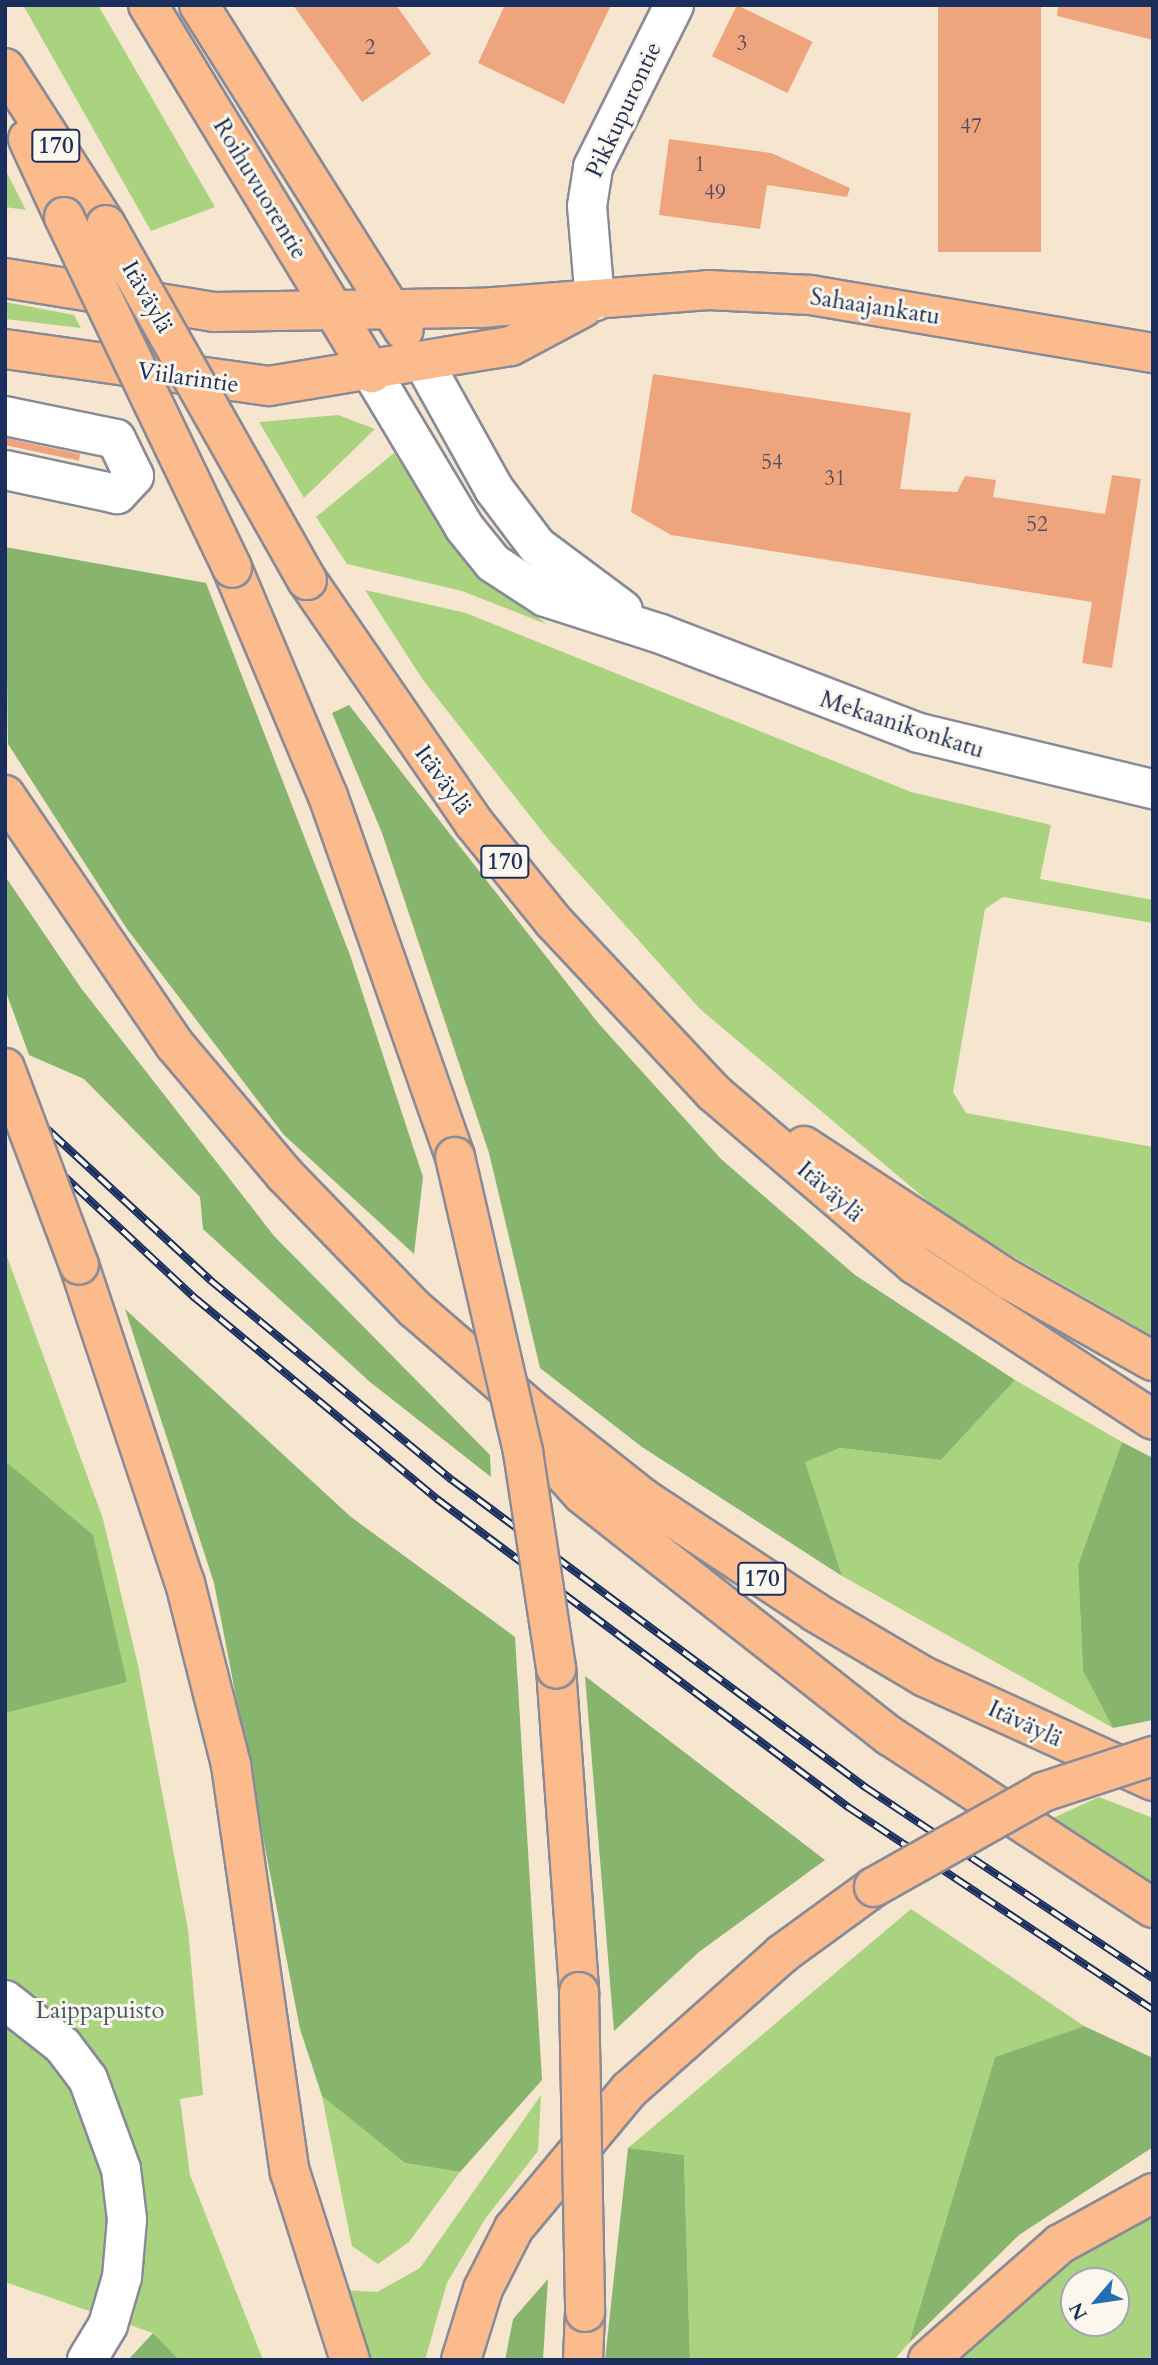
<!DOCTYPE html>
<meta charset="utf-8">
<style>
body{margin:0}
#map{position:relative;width:1158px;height:2365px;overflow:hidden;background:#f6e6d0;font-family:Cardo,serif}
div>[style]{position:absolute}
.green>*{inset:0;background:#aad37f}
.forest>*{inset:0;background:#87b56e}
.building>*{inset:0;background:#eea57d;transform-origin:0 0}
.roads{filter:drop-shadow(2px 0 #888a97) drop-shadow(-2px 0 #888a97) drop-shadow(0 2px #888a97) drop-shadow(0 -2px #888a97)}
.minor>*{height:38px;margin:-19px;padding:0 19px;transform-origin:19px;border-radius:19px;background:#fff}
.major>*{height:38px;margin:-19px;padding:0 19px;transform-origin:19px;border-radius:19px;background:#fbbb8c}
.highway>*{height:38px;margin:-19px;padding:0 19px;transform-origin:19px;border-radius:19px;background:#fbbb8c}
.rail>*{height:8px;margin-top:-4px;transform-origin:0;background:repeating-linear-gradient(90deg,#fbf7ec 0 16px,#1b2f5e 0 32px);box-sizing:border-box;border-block:2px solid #1b2f5e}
.bridges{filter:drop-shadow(2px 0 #888a97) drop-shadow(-2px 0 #888a97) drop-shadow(0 2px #888a97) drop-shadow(0 -2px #888a97)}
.highway-bridge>*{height:38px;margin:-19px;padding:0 19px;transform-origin:19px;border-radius:19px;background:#fbbb8c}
span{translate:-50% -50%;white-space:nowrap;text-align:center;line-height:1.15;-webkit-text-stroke:6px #fbf7ec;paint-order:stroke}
.number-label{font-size:21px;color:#504c66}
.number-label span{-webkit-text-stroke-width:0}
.shield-label span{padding:2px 5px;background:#fbf7ec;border:2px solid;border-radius:5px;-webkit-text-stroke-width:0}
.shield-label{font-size:23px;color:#1b2f5e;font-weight:700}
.street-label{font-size:24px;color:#1b2f5e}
.park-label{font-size:24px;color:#3f5866}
.frame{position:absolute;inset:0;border:7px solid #1b2f5e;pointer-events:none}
.north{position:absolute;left:1060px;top:2267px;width:70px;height:70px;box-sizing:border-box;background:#fbf7ec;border:2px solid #a1a7b3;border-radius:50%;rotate:241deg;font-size:19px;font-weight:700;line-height:28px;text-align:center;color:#1b2f5e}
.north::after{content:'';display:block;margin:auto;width:24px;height:32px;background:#1f6fb2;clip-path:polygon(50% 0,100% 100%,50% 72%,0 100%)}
</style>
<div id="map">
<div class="green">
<i style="clip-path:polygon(23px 5px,98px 5px,215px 207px,151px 231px)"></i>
<i style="clip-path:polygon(5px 169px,26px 210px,5px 207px)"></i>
<i style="clip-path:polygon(5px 302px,74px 315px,81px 328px,5px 319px)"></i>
<i style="clip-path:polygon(338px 415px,375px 429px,304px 498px,259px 422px)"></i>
<i style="clip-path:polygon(394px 453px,456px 547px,546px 624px,462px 591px,347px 564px,316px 517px)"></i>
<i style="clip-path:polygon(365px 590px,466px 613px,911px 792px,1051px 825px,1040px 879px,1153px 900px,1153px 923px,1003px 897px,985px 909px,953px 1092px,966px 1113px,1153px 1147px,1153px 1336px,954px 1223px,700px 1009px,549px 840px,423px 680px)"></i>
<i style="clip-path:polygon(5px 1251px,103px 1519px,138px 1665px,188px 1929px,203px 2095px,180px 2099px,190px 2175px,263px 2360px,178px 2360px,153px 2333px,5px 2282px)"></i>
<i style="clip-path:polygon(1015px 1380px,1122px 1442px,1078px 1565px,1083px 1671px,1113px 1728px,842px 1576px,804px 1462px,840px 1448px,941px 1460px)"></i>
<i style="clip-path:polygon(1099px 1797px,1153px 1818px,1153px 1890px,1042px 1823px)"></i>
<i style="clip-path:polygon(911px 1909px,1084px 2026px,995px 2057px,909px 2343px,894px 2360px,690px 2360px,684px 2155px,628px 2148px)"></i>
<i style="clip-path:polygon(541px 2095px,538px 2151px,485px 2219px,447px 2283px,425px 2360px,368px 2360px,344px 2290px,377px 2292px,420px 2268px)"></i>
<i style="clip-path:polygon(322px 2096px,405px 2163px,460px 2172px,409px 2242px,378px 2264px,352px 2246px)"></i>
<i style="clip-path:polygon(evenodd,1153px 2206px,1153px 2360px,946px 2360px,1064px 2257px,1153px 2206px,1074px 2281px,1116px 2281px,1116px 2323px,1074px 2323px,1074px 2281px)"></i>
</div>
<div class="forest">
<i style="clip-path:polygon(5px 547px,206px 583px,350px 955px,423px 1177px,414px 1254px,284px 1135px,127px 929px,8px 744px)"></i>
<i style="clip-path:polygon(349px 705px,599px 1024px,721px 1159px,855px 1275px,1015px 1380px,941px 1460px,840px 1448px,805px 1462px,842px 1576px,642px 1447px,540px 1368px,489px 1153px,382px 833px,332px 713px)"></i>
<i style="clip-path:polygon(5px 876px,81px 988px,274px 1236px,490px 1455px,491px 1477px,370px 1382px,203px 1229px,200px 1197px,84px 1079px,29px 1055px,5px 989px)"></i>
<i style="clip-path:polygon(125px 1309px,351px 1517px,515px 1637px,542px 2080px,460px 2172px,405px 2163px,322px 2096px,300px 2029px,214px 1583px)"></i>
<i style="clip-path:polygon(1122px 1442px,1153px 1458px,1153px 1720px,1113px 1728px,1083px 1671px,1078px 1565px)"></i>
<i style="clip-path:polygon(5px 1461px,93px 1535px,127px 1682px,5px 1713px)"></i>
<i style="clip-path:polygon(585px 1676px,825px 1860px,699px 1952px,614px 2031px)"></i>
<i style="clip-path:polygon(1084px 2026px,1153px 2058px,1153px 2147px,1019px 2235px,909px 2343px,995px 2057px)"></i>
<i style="clip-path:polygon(628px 2148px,684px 2155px,690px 2360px,605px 2360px)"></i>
<i style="clip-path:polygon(548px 2279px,543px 2360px,505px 2360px,513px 2319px)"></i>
<i style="clip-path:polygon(153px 2333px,177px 2358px,178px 2360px,128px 2360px)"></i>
</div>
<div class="building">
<i style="clip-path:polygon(293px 5px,396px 5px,431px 54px,362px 102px)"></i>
<i style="clip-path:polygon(505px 5px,611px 5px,564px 104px,478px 63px)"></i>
<i style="left:737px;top:5px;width:84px;height:57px;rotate:26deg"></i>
<i style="left:938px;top:5px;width:103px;height:247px"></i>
<i style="clip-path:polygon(1058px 5px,1153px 5px,1153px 40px,1057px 16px)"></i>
<i style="clip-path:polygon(669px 139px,771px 153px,850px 188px,847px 197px,767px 185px,760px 229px,659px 215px)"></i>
<i style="clip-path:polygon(653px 374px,911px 413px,900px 489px,957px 492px,965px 476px,996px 480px,993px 497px,1105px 514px,1112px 475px,1141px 479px,1112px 668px,1082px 663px,1092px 602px,671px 535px,631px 512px)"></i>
<i style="left:5px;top:438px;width:77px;height:7px;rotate:12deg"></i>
</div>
<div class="roads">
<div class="minor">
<i style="left:595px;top:301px;width:95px;rotate:-94.8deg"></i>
<i style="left:587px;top:206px;width:39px;rotate:-81deg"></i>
<i style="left:593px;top:167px;width:181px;rotate:-63.4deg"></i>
<i style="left:425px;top:365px;width:142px;rotate:60.9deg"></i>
<i style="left:494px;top:489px;width:71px;rotate:53deg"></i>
<i style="left:537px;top:546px;width:107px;rotate:36.7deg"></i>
<i style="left:372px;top:373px;width:179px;rotate:59.1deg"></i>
<i style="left:464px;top:527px;width:46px;rotate:51.1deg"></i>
<i style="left:493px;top:563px;width:62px;rotate:33.2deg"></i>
<i style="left:545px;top:597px;width:122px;rotate:17.7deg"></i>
<i style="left:661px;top:634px;width:276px;rotate:21deg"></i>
<i style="left:919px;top:733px;width:241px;rotate:13.5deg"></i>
<i style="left:5px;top:416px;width:113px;rotate:11.7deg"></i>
<i style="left:116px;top:439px;width:41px;rotate:64.1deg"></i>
<i style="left:134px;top:476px;width:25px;rotate:133deg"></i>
<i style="left:117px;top:494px;width:115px;rotate:-167.9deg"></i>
<i style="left:5px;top:2000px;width:74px;rotate:38.4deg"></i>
<i style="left:63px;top:2046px;width:41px;rotate:52.9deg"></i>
<i style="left:88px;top:2079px;width:96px;rotate:69.9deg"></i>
<i style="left:121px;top:2169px;width:50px;rotate:83.2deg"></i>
<i style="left:127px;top:2219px;width:58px;rotate:94.9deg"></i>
<i style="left:122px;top:2277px;width:50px;rotate:106.3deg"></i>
<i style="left:108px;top:2325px;width:41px;rotate:121deg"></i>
</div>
<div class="major">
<i style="left:148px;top:5px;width:431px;rotate:58.7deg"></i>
<i style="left:199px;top:5px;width:384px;rotate:57.8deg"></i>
<i style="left:5px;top:278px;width:212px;rotate:9.2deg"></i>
<i style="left:214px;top:312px;width:267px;rotate:-0.9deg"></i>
<i style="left:481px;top:308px;width:228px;rotate:-4.5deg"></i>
<i style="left:708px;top:290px;width:102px;rotate:2.8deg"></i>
<i style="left:810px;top:295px;width:348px;rotate:9.6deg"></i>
<i style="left:5px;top:349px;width:267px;rotate:8deg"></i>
<i style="left:269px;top:386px;width:245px;rotate:-9.4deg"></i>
<i style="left:511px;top:346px;width:83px;rotate:-28.1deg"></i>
</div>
<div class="highway">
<i style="left:5px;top:68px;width:187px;rotate:57.2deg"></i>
<i style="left:28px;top:139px;width:86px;rotate:65.2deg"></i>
<i style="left:232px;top:568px;width:247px;rotate:67.2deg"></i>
<i style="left:328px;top:796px;width:383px;rotate:70.6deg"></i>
<i style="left:307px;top:580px;width:295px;rotate:55.5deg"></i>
<i style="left:474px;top:823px;width:127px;rotate:51.1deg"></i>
<i style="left:554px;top:922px;width:234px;rotate:46.9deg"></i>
<i style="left:714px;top:1093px;width:263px;rotate:40.5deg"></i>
<i style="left:914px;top:1264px;width:285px;rotate:33.1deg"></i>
<i style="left:5px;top:795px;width:302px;rotate:55.8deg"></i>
<i style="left:175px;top:1045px;width:170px;rotate:49.8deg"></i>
<i style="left:285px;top:1175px;width:187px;rotate:45.9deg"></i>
<i style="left:415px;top:1309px;width:162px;rotate:40.8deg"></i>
<i style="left:538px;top:1415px;width:134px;rotate:38.3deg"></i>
<i style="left:643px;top:1498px;width:206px;rotate:33.5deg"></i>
<i style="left:815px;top:1612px;width:128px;rotate:30.6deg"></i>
<i style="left:925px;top:1677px;width:251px;rotate:24.5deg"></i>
<i style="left:804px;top:1146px;width:245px;rotate:33.2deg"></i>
<i style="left:1009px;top:1280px;width:165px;rotate:29.4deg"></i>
<i style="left:79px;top:1265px;width:335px;rotate:71.6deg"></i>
<i style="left:185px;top:1583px;width:188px;rotate:75.8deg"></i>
<i style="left:231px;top:1765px;width:411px;rotate:81.8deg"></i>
<i style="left:290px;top:2172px;width:197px;rotate:72.3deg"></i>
<i style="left:517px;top:1422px;width:97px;rotate:47.9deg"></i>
<i style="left:582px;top:1494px;width:392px;rotate:38.2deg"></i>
<i style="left:890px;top:1736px;width:314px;rotate:33.2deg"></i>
<i style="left:556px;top:1668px;width:325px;rotate:85.9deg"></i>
<i style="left:461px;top:2360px;width:74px;rotate:-72.8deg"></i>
<i style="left:483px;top:2289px;width:68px;rotate:-63.1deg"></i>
<i style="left:514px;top:2228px;width:180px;rotate:-50.2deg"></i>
<i style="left:629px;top:2090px;width:205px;rotate:-41.6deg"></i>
<i style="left:782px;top:1954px;width:114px;rotate:-36.1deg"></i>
<i style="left:583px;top:2360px;width:48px;rotate:-87.6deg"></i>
<i style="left:928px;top:2360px;width:176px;rotate:-41.3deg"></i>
<i style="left:1060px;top:2244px;width:106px;rotate:-28.7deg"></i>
</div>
</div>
<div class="rail">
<i style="left:5px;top:1090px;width:280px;rotate:42.8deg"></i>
<i style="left:210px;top:1280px;width:314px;rotate:39.6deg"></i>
<i style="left:452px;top:1480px;width:515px;rotate:36.62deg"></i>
<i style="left:865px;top:1787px;width:346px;rotate:33.6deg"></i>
<i style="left:5px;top:1121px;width:260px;rotate:43deg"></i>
<i style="left:195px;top:1298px;width:315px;rotate:39.7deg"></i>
<i style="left:437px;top:1499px;width:514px;rotate:36.85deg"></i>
<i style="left:848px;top:1807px;width:366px;rotate:33.6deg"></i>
</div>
<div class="bridges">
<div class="highway-bridge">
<i style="left:64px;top:217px;width:389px;rotate:64.4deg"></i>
<i style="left:106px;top:225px;width:408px;rotate:60.5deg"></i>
<i style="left:5px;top:1068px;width:210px;rotate:69.4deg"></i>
<i style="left:455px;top:1157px;width:303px;rotate:77deg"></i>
<i style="left:523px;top:1452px;width:219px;rotate:81.3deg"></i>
<i style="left:874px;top:1887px;width:194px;rotate:-29.3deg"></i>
<i style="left:1043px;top:1792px;width:116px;rotate:-18.1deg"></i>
<i style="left:579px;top:1992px;width:320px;rotate:88.9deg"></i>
</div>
</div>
<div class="number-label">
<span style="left:742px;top:44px">3</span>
<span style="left:370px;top:48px">2</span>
<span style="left:971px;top:127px">47</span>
<span style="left:700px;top:165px">1</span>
<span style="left:715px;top:193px">49</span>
<span style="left:772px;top:463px">54</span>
<span style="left:835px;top:479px">31</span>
<span style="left:1037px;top:525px">52</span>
</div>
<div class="shield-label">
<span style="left:56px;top:146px">170</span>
<span style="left:505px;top:862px">170</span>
<span style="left:762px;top:1579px">170</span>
</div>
<div class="street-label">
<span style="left:624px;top:110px;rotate:-65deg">Pikkupurontie</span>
<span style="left:260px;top:189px;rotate:59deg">Roihuvuorentie</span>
<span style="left:147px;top:297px;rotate:60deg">Itäväylä</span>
<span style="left:875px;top:307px;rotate:9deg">Sahaajankatu</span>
<span style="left:188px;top:378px;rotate:8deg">Viilarintie</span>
<span style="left:902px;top:725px;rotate:18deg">Mekaanikonkatu</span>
<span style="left:443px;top:780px;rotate:54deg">Itäväylä</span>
<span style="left:830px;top:1192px;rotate:41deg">Itäväylä</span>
<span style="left:1025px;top:1724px;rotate:25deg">Itäväylä</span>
</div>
<div class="park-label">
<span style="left:100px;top:2011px">Laippapuisto</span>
</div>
<div class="frame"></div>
<div class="north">N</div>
</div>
